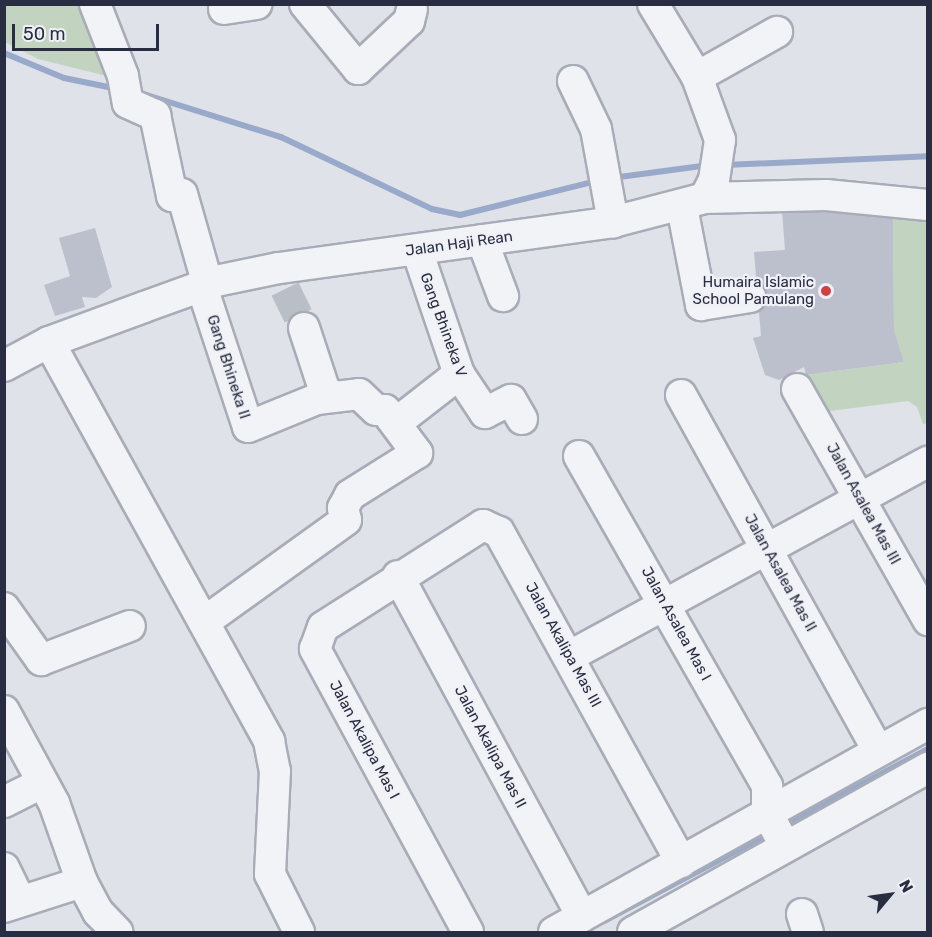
<!DOCTYPE html>
<style>
body{margin:0}
#map{position:relative;width:932px;height:937px;overflow:hidden;background:#dfe2e9;font-family:Rubik,sans-serif}
div>[style]{position:absolute}
.green>*{inset:0;background:#c2d3c0}
.stream>*{height:6px;margin:-3px;padding:0 3px;transform-origin:3px;border-radius:3px;background:#99a9ca}
.building>*{inset:0;background:#bcc0cc}
.minor-tunnel>*{height:30px;margin-top:-15px;transform-origin:0;background:repeating-linear-gradient(90deg,#babec7 0 30px,transparent 0 45px)}
.roads{filter:drop-shadow(2px 0 #a8acb7) drop-shadow(-2px 0 #a8acb7) drop-shadow(0 2px #a8acb7) drop-shadow(0 -2px #a8acb7)}
.minor>*{height:30px;margin:-15px;padding:0 15px;transform-origin:15px;border-radius:15px;background:#f2f3f7}
.dots>*{width:16px;height:16px;translate:-50% -50%;box-sizing:border-box;border:3px solid #eff1f6;border-radius:50%}
span{translate:-50% -50%;white-space:nowrap;text-align:center;line-height:1.15;-webkit-text-stroke:4.5px #eff1f6;paint-order:stroke}
.street-label{font-size:15px;color:#282d41}
.poi-label{font-size:15px;color:#282d41}
.right{translate:-100% -50%;text-align:right}
.frame{position:absolute;inset:0;border:6px solid #282d41;pointer-events:none}
.north{position:absolute;left:860px;top:865px;width:60px;height:60px;-webkit-text-stroke:4px #eff1f6;paint-order:stroke;rotate:61deg;font-size:16px;font-weight:700;line-height:24px;text-align:center;color:#282d41}
.north::after{content:'';display:block;margin:auto;width:21px;height:27px;background:#282d41;clip-path:polygon(50% 0,100% 100%,50% 72%,0 100%)}
.scale{position:absolute;left:12px;top:24px;width:147px;height:27px;box-sizing:border-box;border:3px solid #282d41;border-top:0;padding-left:8px;font-size:18px;line-height:21px;white-space:nowrap;color:#282d41;-webkit-text-stroke:4px #eff1f6;paint-order:stroke}
</style>
<div id="map">
<div class="green">
<i style="clip-path:polygon(4px 5px,89px 5px,119px 79px,38px 59px,5px 42px)"></i>
<i style="clip-path:polygon(927px 212px,927px 423px,923px 424px,917px 407px,908px 401px,822px 412px,806px 375px,904px 362px,894px 329px,893px 214px)"></i>
</div>
<div class="stream">
<i style="left:4px;top:53px;width:65px;rotate:22.6deg"></i>
<i style="left:64px;top:78px;width:55px;rotate:11.5deg"></i>
<i style="left:137px;top:92px;width:151px;rotate:17.4deg"></i>
<i style="left:281px;top:137px;width:167px;rotate:25.5deg"></i>
<i style="left:432px;top:209px;width:29px;rotate:12deg"></i>
<i style="left:460px;top:215px;width:140px;rotate:-14deg"></i>
<i style="left:725px;top:165px;width:203px;rotate:-2.5deg"></i>
<i style="left:612px;top:178px;width:98px;rotate:-7.6deg"></i>
<i style="left:785px;top:825px;width:162px;rotate:-28deg"></i>
<i style="left:604px;top:921px;width:188px;rotate:-27.9deg"></i>
</div>
<div class="building">
<i style="clip-path:polygon(782px 211px,893px 214px,894px 329px,904px 362px,806px 375px,804px 367px,779px 380px,765px 375px,753px 338px,761px 336px,754px 252px,785px 250px)"></i>
<i style="clip-path:polygon(95px 228px,112px 287px,96px 298px,82px 297px,85px 307px,55px 316px,44px 285px,70px 276px,59px 238px)"></i>
</div>
<div class="minor-tunnel">
<i style="left:285px;top:289px;width:43px;rotate:64deg"></i>
</div>
<div class="roads">
<div class="minor">
<i style="left:95px;top:4px;width:77px;rotate:68.7deg"></i>
<i style="left:123px;top:76px;width:27px;rotate:80deg"></i>
<i style="left:128px;top:103px;width:30px;rotate:24deg"></i>
<i style="left:155px;top:115px;width:83px;rotate:78.1deg"></i>
<i style="left:172px;top:196px;width:10px;rotate:-11deg"></i>
<i style="left:182px;top:194px;width:95px;rotate:74.1deg"></i>
<i style="left:305px;top:4px;width:84px;rotate:50.8deg"></i>
<i style="left:358px;top:69px;width:70px;rotate:-43.3deg"></i>
<i style="left:409px;top:21px;width:12px;rotate:-76deg"></i>
<i style="left:653px;top:4px;width:85px;rotate:58.9deg"></i>
<i style="left:697px;top:77px;width:67px;rotate:69.9deg"></i>
<i style="left:720px;top:140px;width:40px;rotate:98.5deg"></i>
<i style="left:714px;top:180px;width:20px;rotate:117deg"></i>
<i style="left:224px;top:9px;width:33px;rotate:-9deg"></i>
<i style="left:697px;top:77px;width:92px;rotate:-29.4deg"></i>
<i style="left:573px;top:81px;width:53px;rotate:64.4deg"></i>
<i style="left:596px;top:129px;width:95px;rotate:79.6deg"></i>
<i style="left:682px;top:207px;width:100px;rotate:79deg"></i>
<i style="left:701px;top:305px;width:50px;rotate:-9.3deg"></i>
<i style="left:482px;top:240px;width:60px;rotate:69.4deg"></i>
<i style="left:417px;top:250px;width:131px;rotate:71.3deg"></i>
<i style="left:459px;top:374px;width:47px;rotate:56.3deg"></i>
<i style="left:485px;top:413px;width:29px;rotate:-27deg"></i>
<i style="left:511px;top:400px;width:22px;rotate:60deg"></i>
<i style="left:202px;top:287px;width:147px;rotate:71.8deg"></i>
<i style="left:248px;top:427px;width:74px;rotate:-22.1deg"></i>
<i style="left:317px;top:399px;width:42px;rotate:-6.8deg"></i>
<i style="left:359px;top:394px;width:23px;rotate:43deg"></i>
<i style="left:376px;top:410px;width:9px"></i>
<i style="left:385px;top:410px;width:54px;rotate:53.3deg"></i>
<i style="left:417px;top:453px;width:79px;rotate:147.9deg"></i>
<i style="left:350px;top:495px;width:15px;rotate:118deg"></i>
<i style="left:343px;top:508px;width:12px;rotate:76deg"></i>
<i style="left:346px;top:520px;width:175px;rotate:144.3deg"></i>
<i style="left:304px;top:328px;width:64px;rotate:71.8deg"></i>
<i style="left:324px;top:389px;width:9px;rotate:41deg"></i>
<i style="left:49px;top:342px;width:456px;rotate:61.1deg"></i>
<i style="left:269px;top:741px;width:31px;rotate:79deg"></i>
<i style="left:275px;top:771px;width:103px;rotate:92.8deg"></i>
<i style="left:270px;top:874px;width:65px;rotate:63.4deg"></i>
<i style="left:4px;top:366px;width:51px;rotate:-28.1deg"></i>
<i style="left:49px;top:342px;width:101px;rotate:-20.2deg"></i>
<i style="left:144px;top:307px;width:77px;rotate:-19.9deg"></i>
<i style="left:216px;top:281px;width:64px;rotate:-11.7deg"></i>
<i style="left:279px;top:268px;width:337px;rotate:-7.8deg"></i>
<i style="left:613px;top:222px;width:95px;rotate:-14.6deg"></i>
<i style="left:705px;top:198px;width:121px;rotate:-1.4deg"></i>
<i style="left:826px;top:195px;width:102px;rotate:5.6deg"></i>
<i style="left:797px;top:389px;width:266px;rotate:60.4deg"></i>
<i style="left:681px;top:395px;width:407px;rotate:61deg"></i>
<i style="left:396px;top:423px;width:80px;rotate:-37.9deg"></i>
<i style="left:579px;top:456px;width:380px;rotate:60.3deg"></i>
<i style="left:767px;top:786px;width:27px;rotate:90deg"></i>
<i style="left:767px;top:813px;width:38px;rotate:61deg"></i>
<i style="left:398px;top:576px;width:387px;rotate:61.6deg"></i>
<i style="left:4px;top:608px;width:64px;rotate:54.6deg"></i>
<i style="left:41px;top:660px;width:95px;rotate:-20.9deg"></i>
<i style="left:570px;top:656px;width:407px;rotate:-28.5deg"></i>
<i style="left:4px;top:711px;width:105px;rotate:61.5deg"></i>
<i style="left:54px;top:803px;width:84px;rotate:70.5deg"></i>
<i style="left:82px;top:882px;width:34px;rotate:62deg"></i>
<i style="left:98px;top:912px;width:28px;rotate:46deg"></i>
<i style="left:4px;top:802px;width:42px;rotate:-26.6deg"></i>
<i style="left:4px;top:868px;width:37px;rotate:64deg"></i>
<i style="left:4px;top:907px;width:82px;rotate:-17.8deg"></i>
<i style="left:802px;top:914px;width:19px;rotate:72deg"></i>
<i style="left:468px;top:932px;width:322px;rotate:-118.4deg"></i>
<i style="left:315px;top:649px;width:23px;rotate:-70deg"></i>
<i style="left:323px;top:627px;width:190px;rotate:-32.5deg"></i>
<i style="left:483px;top:525px;width:17px;rotate:24deg"></i>
<i style="left:499px;top:532px;width:377px;rotate:61.1deg"></i>
<i style="left:554px;top:932px;width:428px;rotate:-29.1deg"></i>
<i style="left:633px;top:932px;width:338px;rotate:-29.1deg"></i>
</div>
</div>
<div class="dots">
<i style="left:826px;top:291px;background:#d24140"></i>
</div>
<div class="street-label">
<span style="left:459px;top:244px;rotate:-8deg">Jalan Haji Rean</span>
<span style="left:443px;top:325px;rotate:70deg">Gang Bhineka V</span>
<span style="left:228px;top:367px;rotate:72deg">Gang Bhineka II</span>
<span style="left:863px;top:504px;rotate:61deg">Jalan Asalea Mas III</span>
<span style="left:780px;top:573px;rotate:61deg">Jalan Asalea Mas II</span>
<span style="left:676px;top:624px;rotate:61deg">Jalan Asalea Mas I</span>
<span style="left:563px;top:645px;rotate:61deg">Jalan Akalipa Mas III</span>
<span style="left:364px;top:740px;rotate:62deg">Jalan Akalipa Mas I</span>
<span style="left:490px;top:747px;rotate:62deg">Jalan Akalipa Mas II</span>
</div>
<div class="poi-label">
<span class="right" style="left:814px;top:291px">Humaira Islamic<br>School Pamulang</span>
</div>
<div class="frame"></div>
<div class="north">N</div>
<div class="scale">50 m</div>
</div>
